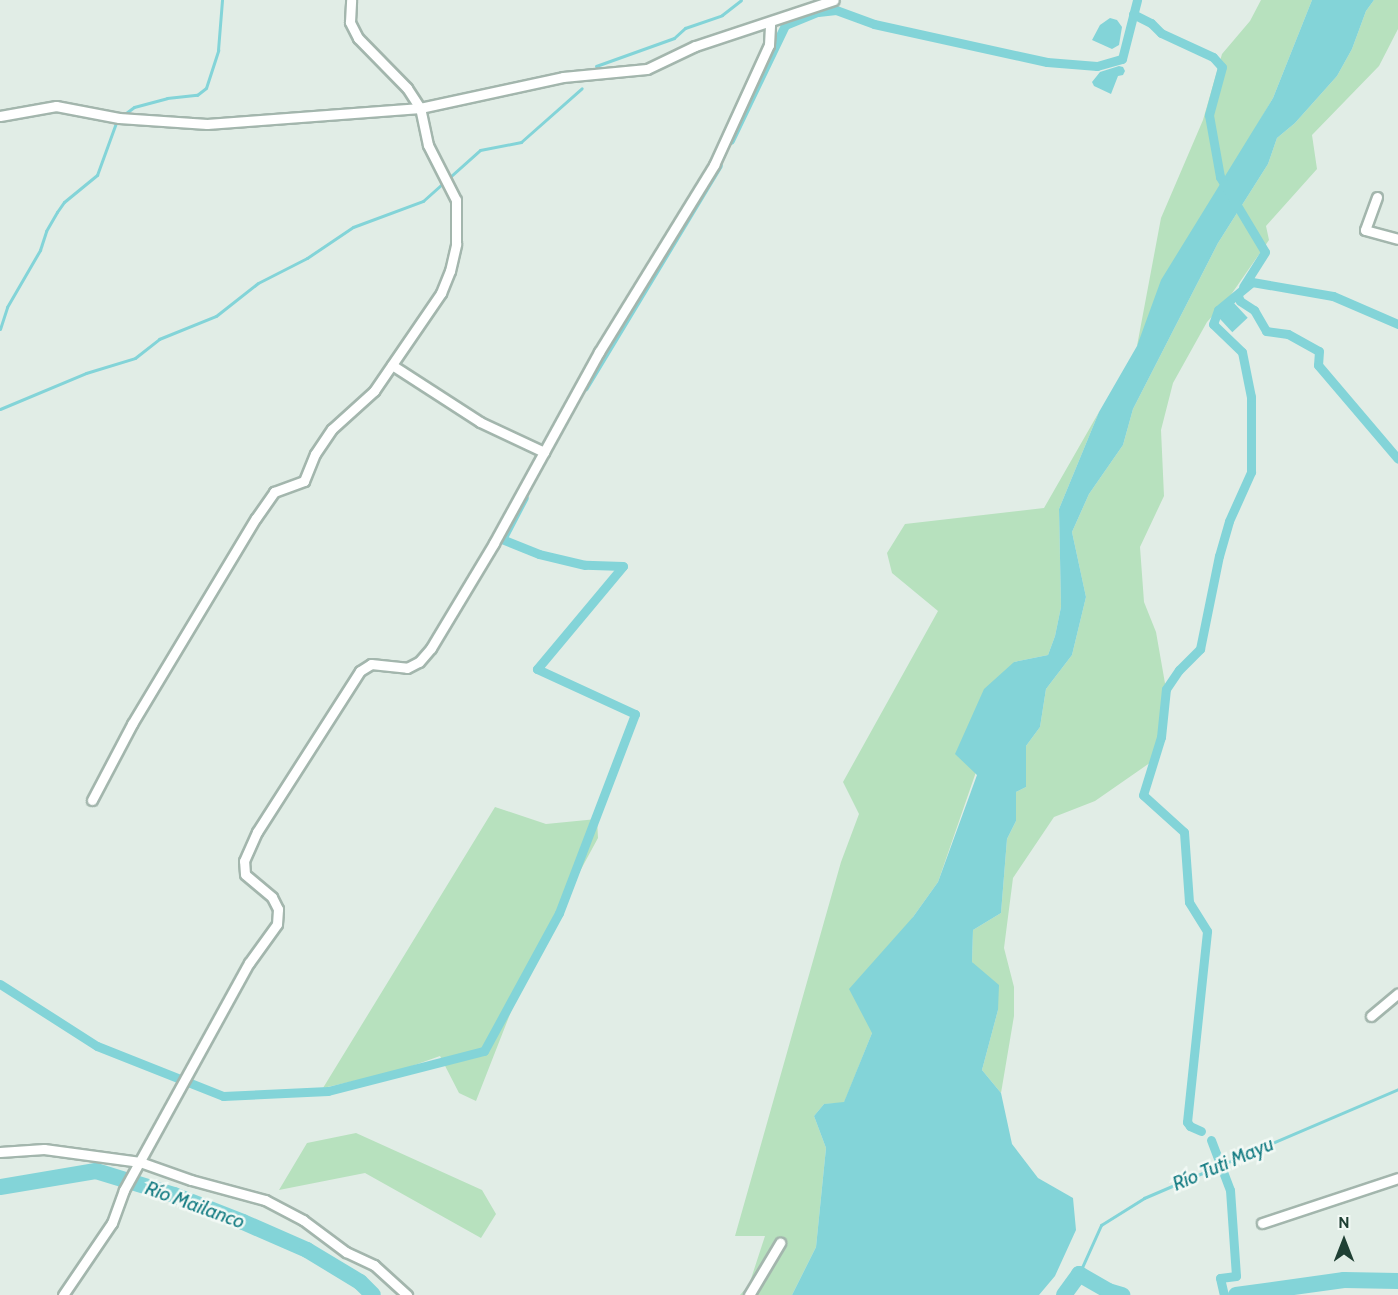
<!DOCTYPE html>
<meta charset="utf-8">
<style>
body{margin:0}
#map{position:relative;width:1398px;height:1295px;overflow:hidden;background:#e1ede6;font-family:Cabin,sans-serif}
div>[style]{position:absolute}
.green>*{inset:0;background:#b7e1be}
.water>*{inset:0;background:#83d4d8;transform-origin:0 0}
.stream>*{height:3px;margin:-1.5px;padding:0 1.5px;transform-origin:1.5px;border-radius:1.5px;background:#83d4d8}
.canal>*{height:9px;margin:-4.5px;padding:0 4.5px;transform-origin:4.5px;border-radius:4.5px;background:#83d4d8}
.river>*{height:16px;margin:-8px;padding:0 8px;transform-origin:8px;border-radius:8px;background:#83d4d8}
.roads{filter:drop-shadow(2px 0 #a3b6ad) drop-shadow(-2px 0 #a3b6ad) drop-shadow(0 2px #a3b6ad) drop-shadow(0 -2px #a3b6ad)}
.street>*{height:9px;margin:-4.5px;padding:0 4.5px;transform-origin:4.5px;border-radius:4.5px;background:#fff}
span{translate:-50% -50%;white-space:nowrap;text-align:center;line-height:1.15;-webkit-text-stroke:5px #f2f9f5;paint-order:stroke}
.water-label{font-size:20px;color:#137b82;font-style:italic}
.north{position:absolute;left:1314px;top:1211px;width:60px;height:60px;-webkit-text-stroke:4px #f2f9f5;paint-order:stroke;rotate:0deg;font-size:16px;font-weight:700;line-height:24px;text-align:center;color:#1f4034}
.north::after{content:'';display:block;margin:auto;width:21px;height:27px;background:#1f4034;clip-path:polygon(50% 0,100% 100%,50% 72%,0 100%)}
</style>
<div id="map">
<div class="green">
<i style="clip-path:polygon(1261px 0,1312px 0,1273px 98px,1229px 173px,1137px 346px,1161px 218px,1203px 120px,1222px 54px,1250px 21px)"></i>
<i style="clip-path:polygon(1374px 0,1398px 0,1398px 29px,1379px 66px,1312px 135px,1317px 169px,1266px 226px,1269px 240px,1228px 299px,1207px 322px,1173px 383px,1161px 430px,1164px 496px,1140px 547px,1144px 602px,1156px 632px,1166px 689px,1161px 737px,1154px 760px,1095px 801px,1054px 817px,1013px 878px,1004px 948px,1014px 987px,1014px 1016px,1001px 1093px,982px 1070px,998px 1010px,972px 962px,973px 930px,1001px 913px,1007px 839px,1016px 821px,1016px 792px,1026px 787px,1026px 746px,1040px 727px,1046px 689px,1072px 655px,1086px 597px,1072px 532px,1089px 494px,1123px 445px,1133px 409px,1218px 243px,1268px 164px,1277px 138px,1295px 123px,1337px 76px,1352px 49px,1366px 11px)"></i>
<i style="clip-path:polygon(1099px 412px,1059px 509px,1061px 607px,1055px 636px,1048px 655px,1014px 662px,938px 882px,913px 917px,872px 1033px,844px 1103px,824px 1104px,814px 1116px,826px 1148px,816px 1247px,792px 1295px,740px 1295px,749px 1285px,765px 1236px,735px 1236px,841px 862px,859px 814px,843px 782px,938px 611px,892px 573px,887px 553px,905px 524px,1044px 508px)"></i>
<i style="clip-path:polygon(495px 807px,546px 824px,597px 819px,598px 838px,530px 963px,476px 1101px,459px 1093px,440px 1056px,398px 1071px,323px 1088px)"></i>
<i style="clip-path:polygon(356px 1133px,482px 1190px,496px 1214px,481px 1238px,365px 1173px,279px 1190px,307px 1143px)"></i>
</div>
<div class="water">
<i style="clip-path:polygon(1312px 0,1374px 0,1366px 11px,1352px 49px,1337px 76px,1295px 123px,1277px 138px,1268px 164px,1218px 243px,1133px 409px,1123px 445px,1089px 494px,1072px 532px,1086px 597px,1072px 655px,1046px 689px,1040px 727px,1026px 746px,1026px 787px,1016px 792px,1016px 821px,1007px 839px,1001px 913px,973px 930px,972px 962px,999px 985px,998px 1010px,982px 1070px,1001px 1093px,1012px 1144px,1038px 1178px,1073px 1198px,1076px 1230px,1055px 1276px,1039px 1295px,792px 1295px,816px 1247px,826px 1148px,814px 1116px,824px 1104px,844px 1102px,872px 1033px,849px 989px,913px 917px,938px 882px,977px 775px,955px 754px,984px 689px,1014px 662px,1048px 655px,1055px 636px,1061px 607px,1059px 509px,1099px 412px,1137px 346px,1161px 280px,1273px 98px)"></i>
<i style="clip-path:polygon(1110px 18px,1117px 20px,1122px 27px,1119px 45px,1112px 49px,1092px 40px,1100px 25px)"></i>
<i style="clip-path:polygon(1119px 66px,1123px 67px,1125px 71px,1123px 75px,1118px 76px,1111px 94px,1094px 86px,1092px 82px,1100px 72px)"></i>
<i style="left:1232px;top:301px;width:23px;height:21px;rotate:47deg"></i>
</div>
<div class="stream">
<i style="left:596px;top:66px;width:83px;rotate:-19.7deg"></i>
<i style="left:674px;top:38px;width:15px;rotate:-42deg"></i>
<i style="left:685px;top:28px;width:39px;rotate:-19deg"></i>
<i style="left:722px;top:15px;width:24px;rotate:-38deg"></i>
<i style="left:122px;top:116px;width:15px;rotate:-37deg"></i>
<i style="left:134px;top:107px;width:34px;rotate:-15deg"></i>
<i style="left:167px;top:98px;width:30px;rotate:-6deg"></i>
<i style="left:197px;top:95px;width:11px;rotate:-38deg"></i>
<i style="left:206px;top:88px;width:40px;rotate:-72deg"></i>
<i style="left:218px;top:50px;width:50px;rotate:-85.4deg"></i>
<i style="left:0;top:329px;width:23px;rotate:-72deg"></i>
<i style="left:7px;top:307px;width:66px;rotate:-59.9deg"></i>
<i style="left:40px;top:250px;width:20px;rotate:-72deg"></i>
<i style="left:46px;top:231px;width:22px;rotate:-60deg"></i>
<i style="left:57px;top:212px;width:12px;rotate:-55deg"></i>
<i style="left:64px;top:202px;width:43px;rotate:-39.3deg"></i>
<i style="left:97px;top:175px;width:59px;rotate:-70deg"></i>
<i style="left:0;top:409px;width:93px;rotate:-22.7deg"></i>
<i style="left:86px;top:373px;width:51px;rotate:-17deg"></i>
<i style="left:135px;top:358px;width:31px;rotate:-38deg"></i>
<i style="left:159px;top:339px;width:61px;rotate:-22deg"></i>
<i style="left:216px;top:316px;width:53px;rotate:-38.2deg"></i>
<i style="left:258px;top:283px;width:55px;rotate:-27deg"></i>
<i style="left:307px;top:258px;width:55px;rotate:-34deg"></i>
<i style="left:353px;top:227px;width:75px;rotate:-20.4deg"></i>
<i style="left:423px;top:201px;width:76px;rotate:-41.8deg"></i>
<i style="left:480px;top:150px;width:42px;rotate:-11deg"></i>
<i style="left:521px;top:142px;width:81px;rotate:-41.5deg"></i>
<i style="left:1079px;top:1274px;width:54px;rotate:-65.8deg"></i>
<i style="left:1101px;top:1225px;width:51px;rotate:-32.1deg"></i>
<i style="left:1144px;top:1198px;width:276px;rotate:-23.2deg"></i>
</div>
<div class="canal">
<i style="left:1133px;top:14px;width:20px;rotate:27deg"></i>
<i style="left:1151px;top:23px;width:14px;rotate:45deg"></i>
<i style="left:1161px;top:33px;width:57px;rotate:24.8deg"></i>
<i style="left:1213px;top:57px;width:13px;rotate:48deg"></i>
<i style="left:1222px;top:67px;width:50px;rotate:105.2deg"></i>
<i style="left:1209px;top:115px;width:63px;rotate:79.9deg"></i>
<i style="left:1220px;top:177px;width:87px;rotate:59deg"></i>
<i style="left:1265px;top:252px;width:41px;rotate:122.2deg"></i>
<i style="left:730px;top:140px;width:127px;rotate:-64.4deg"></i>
<i style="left:785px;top:25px;width:35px;rotate:-22deg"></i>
<i style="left:818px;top:12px;width:18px;rotate:-6deg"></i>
<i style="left:836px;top:10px;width:40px;rotate:20.2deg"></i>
<i style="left:874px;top:24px;width:177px;rotate:12.4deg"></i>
<i style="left:1047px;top:62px;width:50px;rotate:4.6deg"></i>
<i style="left:1097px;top:66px;width:26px;rotate:-16deg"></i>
<i style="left:1122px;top:59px;width:61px;rotate:-75.7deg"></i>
<i style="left:1238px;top:296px;width:5px;rotate:68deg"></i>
<i style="left:1240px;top:301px;width:17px;rotate:33deg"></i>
<i style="left:1254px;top:310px;width:24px;rotate:60deg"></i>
<i style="left:1266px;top:331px;width:22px;rotate:8deg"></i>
<i style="left:1288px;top:334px;width:35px;rotate:29deg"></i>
<i style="left:1319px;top:351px;width:14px;rotate:94deg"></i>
<i style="left:1318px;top:365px;width:123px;rotate:49.6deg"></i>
<i style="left:584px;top:387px;width:259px;rotate:-58.9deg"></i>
<i style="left:0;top:984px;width:115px;rotate:32.6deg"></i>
<i style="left:97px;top:1046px;width:136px;rotate:21.6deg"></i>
<i style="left:223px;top:1096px;width:105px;rotate:-2.7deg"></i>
<i style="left:328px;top:1091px;width:161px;rotate:-14.4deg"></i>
<i style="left:484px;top:1051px;width:157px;rotate:-61.5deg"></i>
<i style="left:559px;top:913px;width:213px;rotate:-69.1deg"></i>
<i style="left:635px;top:714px;width:108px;rotate:-155.3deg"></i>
<i style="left:537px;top:669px;width:134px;rotate:-50.1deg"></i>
<i style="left:623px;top:566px;width:38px;rotate:-178deg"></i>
<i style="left:585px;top:565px;width:47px;rotate:-166.6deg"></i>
<i style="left:539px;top:554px;width:40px;rotate:-158deg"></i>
<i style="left:502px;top:539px;width:47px;rotate:-62.4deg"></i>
<i style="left:1201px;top:1131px;width:12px;rotate:-156deg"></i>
<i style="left:1190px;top:1126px;width:5px;rotate:-127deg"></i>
<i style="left:1187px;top:1122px;width:192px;rotate:-84deg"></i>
<i style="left:1207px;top:931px;width:34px;rotate:-122deg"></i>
<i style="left:1189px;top:902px;width:70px;rotate:-94.1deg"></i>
<i style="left:1184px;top:832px;width:55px;rotate:-137.9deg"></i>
<i style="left:1143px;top:795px;width:61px;rotate:-72.8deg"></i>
<i style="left:1161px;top:737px;width:48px;rotate:-84.1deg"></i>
<i style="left:1166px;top:689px;width:23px;rotate:-56deg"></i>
<i style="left:1179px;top:670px;width:30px;rotate:-45deg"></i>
<i style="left:1200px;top:649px;width:95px;rotate:-78.5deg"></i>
<i style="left:1219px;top:556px;width:36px;rotate:-74deg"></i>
<i style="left:1229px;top:521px;width:54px;rotate:-65.8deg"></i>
<i style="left:1251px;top:472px;width:75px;rotate:-90deg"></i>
<i style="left:1251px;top:397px;width:46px;rotate:-101.3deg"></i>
<i style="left:1242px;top:352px;width:40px;rotate:-136deg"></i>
<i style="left:1213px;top:324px;width:15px;rotate:-70deg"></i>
<i style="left:1218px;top:310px;width:44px;rotate:-39.5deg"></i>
<i style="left:1252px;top:282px;width:82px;rotate:9.8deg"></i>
<i style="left:1333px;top:296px;width:71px;rotate:23.3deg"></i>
<i style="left:1211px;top:1140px;width:53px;rotate:69.2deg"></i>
<i style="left:1230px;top:1190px;width:86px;rotate:86deg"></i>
<i style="left:1236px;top:1276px;width:16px;rotate:173deg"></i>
<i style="left:1220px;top:1278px;width:17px;rotate:77deg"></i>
</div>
<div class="river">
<i style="left:0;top:1187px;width:97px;rotate:-9.5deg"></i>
<i style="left:96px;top:1171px;width:82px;rotate:17.1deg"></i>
<i style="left:174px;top:1195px;width:74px;rotate:21.4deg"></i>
<i style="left:243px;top:1222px;width:70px;rotate:23.6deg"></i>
<i style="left:307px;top:1250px;width:62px;rotate:31.1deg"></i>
<i style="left:360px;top:1282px;width:18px;rotate:45deg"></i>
<i style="left:1064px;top:1295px;width:26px;rotate:-54deg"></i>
<i style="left:1079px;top:1274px;width:34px;rotate:30deg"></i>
<i style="left:1108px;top:1291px;width:15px;rotate:16deg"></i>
<i style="left:1236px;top:1295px;width:109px;rotate:-7.9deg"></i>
<i style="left:1344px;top:1280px;width:54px;rotate:1.1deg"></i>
</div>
<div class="roads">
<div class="street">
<i style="left:0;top:116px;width:57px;rotate:-10.1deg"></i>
<i style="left:56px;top:106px;width:64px;rotate:10.8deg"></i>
<i style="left:119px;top:118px;width:88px;rotate:3.9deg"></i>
<i style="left:207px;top:124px;width:214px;rotate:-4.3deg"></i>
<i style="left:420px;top:108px;width:146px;rotate:-12.2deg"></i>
<i style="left:563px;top:77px;width:84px;rotate:-5.4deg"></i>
<i style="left:647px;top:69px;width:53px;rotate:-25.6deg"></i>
<i style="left:695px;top:46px;width:146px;rotate:-18.3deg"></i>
<i style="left:1377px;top:197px;width:35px;rotate:110deg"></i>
<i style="left:1365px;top:230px;width:34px;rotate:15deg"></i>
<i style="left:392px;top:365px;width:105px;rotate:32.9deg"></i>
<i style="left:480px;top:422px;width:71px;rotate:25.1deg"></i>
<i style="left:92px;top:800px;width:86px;rotate:-62.2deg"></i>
<i style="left:132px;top:724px;width:240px;rotate:-59deg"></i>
<i style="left:256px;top:518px;width:32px;rotate:-55deg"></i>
<i style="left:274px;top:492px;width:32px;rotate:-20deg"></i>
<i style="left:304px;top:481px;width:29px;rotate:-68deg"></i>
<i style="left:315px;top:454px;width:30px;rotate:-56deg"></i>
<i style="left:332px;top:429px;width:57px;rotate:-42.1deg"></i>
<i style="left:374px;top:391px;width:119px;rotate:-55.6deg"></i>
<i style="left:441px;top:293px;width:24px;rotate:-68deg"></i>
<i style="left:450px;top:271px;width:28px;rotate:-77deg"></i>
<i style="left:456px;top:244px;width:44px;rotate:-90deg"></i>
<i style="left:456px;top:200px;width:62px;rotate:-117deg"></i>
<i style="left:428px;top:145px;width:38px;rotate:-102deg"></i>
<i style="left:420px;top:108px;width:24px;rotate:-123deg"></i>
<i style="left:407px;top:88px;width:70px;rotate:-134.4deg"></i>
<i style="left:358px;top:38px;width:18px;rotate:-117deg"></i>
<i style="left:350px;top:22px;width:22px;rotate:-87deg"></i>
<i style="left:1371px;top:1016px;width:35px;rotate:-40deg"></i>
<i style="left:0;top:1152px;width:44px;rotate:-3.9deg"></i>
<i style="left:44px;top:1149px;width:97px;rotate:7.7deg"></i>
<i style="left:140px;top:1162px;width:54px;rotate:19.4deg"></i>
<i style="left:191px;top:1180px;width:77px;rotate:15.1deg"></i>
<i style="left:265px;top:1200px;width:43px;rotate:27.8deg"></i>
<i style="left:303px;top:1220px;width:54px;rotate:36.7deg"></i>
<i style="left:346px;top:1252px;width:31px;rotate:25deg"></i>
<i style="left:374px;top:1265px;width:45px;rotate:42.3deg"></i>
<i style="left:1262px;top:1223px;width:143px;rotate:-18.3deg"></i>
<i style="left:63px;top:1295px;width:87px;rotate:-55.8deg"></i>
<i style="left:112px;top:1223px;width:35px;rotate:-70deg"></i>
<i style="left:124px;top:1190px;width:259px;rotate:-61.2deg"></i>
<i style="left:249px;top:963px;width:48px;rotate:-54.3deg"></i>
<i style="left:277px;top:924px;width:15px;rotate:-86deg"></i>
<i style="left:278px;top:909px;width:13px;rotate:-117deg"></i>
<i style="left:272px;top:897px;width:35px;rotate:-140deg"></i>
<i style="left:245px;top:874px;width:13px;rotate:-94deg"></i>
<i style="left:244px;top:861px;width:32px;rotate:-66deg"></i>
<i style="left:257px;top:832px;width:191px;rotate:-57.4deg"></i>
<i style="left:360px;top:671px;width:13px;rotate:-32deg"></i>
<i style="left:371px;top:664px;width:36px;rotate:6deg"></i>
<i style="left:407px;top:668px;width:13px;rotate:-27deg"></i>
<i style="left:419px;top:662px;width:18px;rotate:-49deg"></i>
<i style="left:431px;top:648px;width:122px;rotate:-59deg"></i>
<i style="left:494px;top:543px;width:218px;rotate:-61.2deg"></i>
<i style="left:599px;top:352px;width:220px;rotate:-58.4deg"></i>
<i style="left:714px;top:165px;width:132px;rotate:-65.4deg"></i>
<i style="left:769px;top:45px;width:22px;rotate:-87deg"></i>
<i style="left:749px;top:1295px;width:61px;rotate:-59.2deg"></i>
</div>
</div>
<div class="water-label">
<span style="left:1223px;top:1164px;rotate:-23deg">Río Tuti Mayu</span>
<span style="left:195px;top:1205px;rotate:20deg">Río Mailanco</span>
</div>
<div class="north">N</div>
</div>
